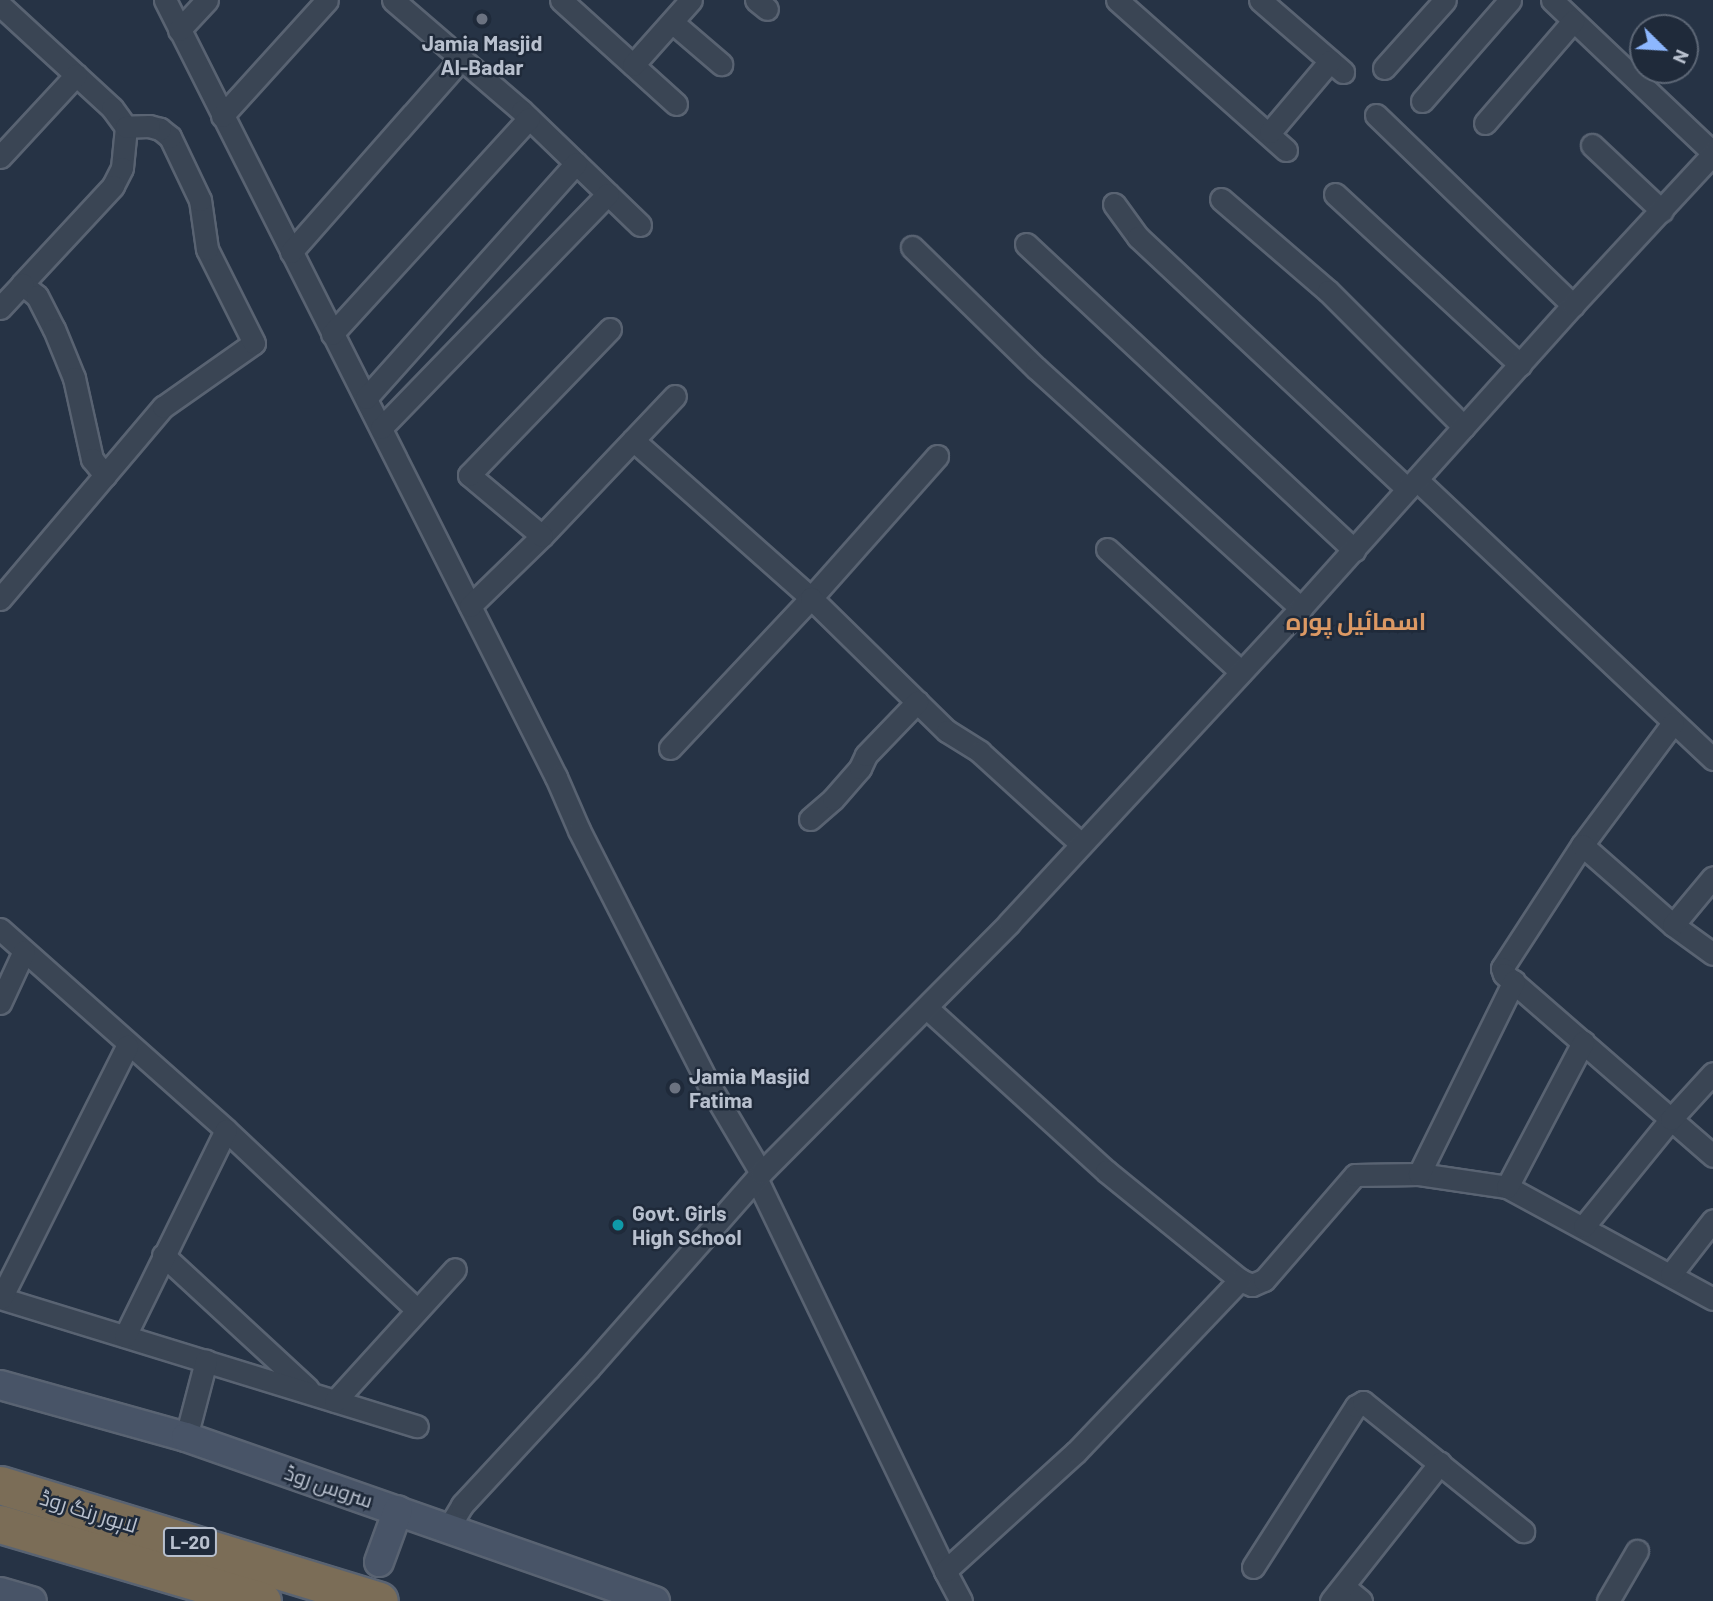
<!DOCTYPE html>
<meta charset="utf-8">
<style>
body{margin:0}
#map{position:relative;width:1713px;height:1601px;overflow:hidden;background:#263345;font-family:Barlow,Cairo,sans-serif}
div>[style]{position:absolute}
.roads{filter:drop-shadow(2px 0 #596372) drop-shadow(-2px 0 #596372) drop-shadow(0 2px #596372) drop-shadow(0 -2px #596372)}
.street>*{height:21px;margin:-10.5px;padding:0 10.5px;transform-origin:10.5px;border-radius:10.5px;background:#3a4554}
.secondary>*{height:28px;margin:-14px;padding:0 14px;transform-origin:14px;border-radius:14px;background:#485467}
.highway>*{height:37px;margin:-18.5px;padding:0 18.5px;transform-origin:18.5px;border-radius:18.5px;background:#7b6d57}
.dots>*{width:19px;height:19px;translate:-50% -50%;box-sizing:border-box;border:4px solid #1f2a3a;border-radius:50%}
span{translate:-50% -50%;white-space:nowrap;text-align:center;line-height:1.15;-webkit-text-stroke:5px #1f2a3a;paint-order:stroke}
.shield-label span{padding:2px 5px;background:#1f2a3a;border:2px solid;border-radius:5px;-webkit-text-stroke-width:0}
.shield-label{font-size:19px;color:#b8c0ce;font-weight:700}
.poi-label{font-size:21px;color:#b8c0ce;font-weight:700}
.left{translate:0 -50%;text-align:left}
.street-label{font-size:21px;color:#b8c0ce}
.quarter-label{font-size:24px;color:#dc9964;font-weight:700}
.north{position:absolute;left:1629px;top:14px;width:70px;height:70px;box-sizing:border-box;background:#1f2a3a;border:2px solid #5c6675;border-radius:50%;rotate:114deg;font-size:19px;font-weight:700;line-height:28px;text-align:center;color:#b8c0ce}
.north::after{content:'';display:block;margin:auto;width:24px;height:32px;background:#8db7fe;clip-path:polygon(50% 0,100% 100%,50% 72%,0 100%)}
</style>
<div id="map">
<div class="roads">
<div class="street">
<i style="left:165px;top:0;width:870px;rotate:63.29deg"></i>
<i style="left:556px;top:777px;width:58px;rotate:66.5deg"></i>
<i style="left:579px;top:830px;width:286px;rotate:63deg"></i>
<i style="left:709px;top:1085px;width:102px;rotate:59.4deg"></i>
<i style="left:393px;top:0;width:170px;rotate:40.7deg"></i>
<i style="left:522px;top:111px;width:164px;rotate:44deg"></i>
<i style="left:561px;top:0;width:155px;rotate:42.1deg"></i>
<i style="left:756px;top:0;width:14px;rotate:39deg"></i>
<i style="left:1117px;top:0;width:226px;rotate:41.6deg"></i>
<i style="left:1260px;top:0;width:110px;rotate:40.9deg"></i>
<i style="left:1552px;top:0;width:222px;rotate:43.5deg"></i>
<i style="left:0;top:5px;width:152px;rotate:42.6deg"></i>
<i style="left:112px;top:108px;width:24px;rotate:54deg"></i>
<i style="left:126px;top:127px;width:41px;rotate:95.6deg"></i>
<i style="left:122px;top:168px;width:20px;rotate:117deg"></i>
<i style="left:113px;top:186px;width:134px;rotate:132.9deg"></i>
<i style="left:22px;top:284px;width:19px;rotate:39deg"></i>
<i style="left:37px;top:296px;width:37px;rotate:63deg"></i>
<i style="left:54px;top:329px;width:53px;rotate:67.8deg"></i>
<i style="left:74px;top:378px;width:83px;rotate:77.5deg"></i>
<i style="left:92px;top:459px;width:21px;rotate:51deg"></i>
<i style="left:672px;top:22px;width:65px;rotate:40.6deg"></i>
<i style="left:179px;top:30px;width:41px;rotate:-47deg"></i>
<i style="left:633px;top:65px;width:87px;rotate:-48.3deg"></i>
<i style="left:1384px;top:68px;width:91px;rotate:-48.1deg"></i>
<i style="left:1422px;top:101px;width:134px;rotate:-48.9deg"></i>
<i style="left:1376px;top:115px;width:274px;rotate:44deg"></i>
<i style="left:222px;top:116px;width:156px;rotate:-47.8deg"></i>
<i style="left:1485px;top:123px;width:135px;rotate:-49.2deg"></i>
<i style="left:1270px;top:132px;width:93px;rotate:-49.8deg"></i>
<i style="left:1592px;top:145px;width:96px;rotate:43.3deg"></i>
<i style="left:0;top:157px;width:112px;rotate:-47.2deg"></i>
<i style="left:1335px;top:194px;width:252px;rotate:42.7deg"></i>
<i style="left:1221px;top:199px;width:141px;rotate:40.7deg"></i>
<i style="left:1328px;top:291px;width:192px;rotate:45deg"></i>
<i style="left:1114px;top:204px;width:41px;rotate:54deg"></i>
<i style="left:1138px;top:237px;width:369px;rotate:43.1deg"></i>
<i style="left:1026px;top:244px;width:449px;rotate:43deg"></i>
<i style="left:912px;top:247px;width:173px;rotate:44.3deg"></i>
<i style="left:1036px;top:368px;width:358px;rotate:42.2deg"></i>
<i style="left:291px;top:252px;width:257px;rotate:-48.6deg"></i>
<i style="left:0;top:308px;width:33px;rotate:-47deg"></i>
<i style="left:332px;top:334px;width:292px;rotate:-47.6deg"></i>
<i style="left:366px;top:398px;width:315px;rotate:-48.2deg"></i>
<i style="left:381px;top:428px;width:326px;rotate:-45.9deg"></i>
<i style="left:633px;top:440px;width:238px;rotate:41.6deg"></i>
<i style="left:811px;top:598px;width:190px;rotate:-48.4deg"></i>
<i style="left:1417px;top:480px;width:407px;rotate:43.3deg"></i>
<i style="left:542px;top:536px;width:193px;rotate:-46.5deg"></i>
<i style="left:1107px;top:549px;width:182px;rotate:42.5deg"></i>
<i style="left:0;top:599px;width:252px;rotate:-49.7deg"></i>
<i style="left:163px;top:407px;width:111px;rotate:-35.1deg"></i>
<i style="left:254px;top:343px;width:105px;rotate:-116.6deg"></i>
<i style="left:207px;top:249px;width:49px;rotate:-98.1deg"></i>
<i style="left:200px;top:200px;width:70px;rotate:-115.5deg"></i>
<i style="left:170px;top:137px;width:13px;rotate:-141deg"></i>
<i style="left:160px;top:129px;width:11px;rotate:-165deg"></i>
<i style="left:149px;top:126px;width:23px;rotate:178deg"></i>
<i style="left:470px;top:606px;width:100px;rotate:-44.2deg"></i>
<i style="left:542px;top:536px;width:95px;rotate:-140.1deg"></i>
<i style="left:469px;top:475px;width:203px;rotate:-46deg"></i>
<i style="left:1673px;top:723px;width:152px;rotate:126.7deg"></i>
<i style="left:1582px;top:845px;width:147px;rotate:123deg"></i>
<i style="left:1502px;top:968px;width:6px;rotate:72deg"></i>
<i style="left:1504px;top:974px;width:277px;rotate:41deg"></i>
<i style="left:670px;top:748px;width:206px;rotate:-46.8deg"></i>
<i style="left:811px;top:598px;width:190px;rotate:44.4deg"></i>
<i style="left:947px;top:731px;width:39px;rotate:32deg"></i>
<i style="left:980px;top:752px;width:135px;rotate:42.3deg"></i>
<i style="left:810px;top:819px;width:30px;rotate:-41deg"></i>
<i style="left:833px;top:799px;width:41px;rotate:-48.9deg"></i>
<i style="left:860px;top:768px;width:14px;rotate:-65deg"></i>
<i style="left:866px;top:755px;width:74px;rotate:-46.1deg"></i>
<i style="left:1582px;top:845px;width:121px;rotate:41.3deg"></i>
<i style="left:1673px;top:925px;width:49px;rotate:35.9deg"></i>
<i style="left:1673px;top:925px;width:62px;rotate:-50.2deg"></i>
<i style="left:0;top:929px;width:302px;rotate:41.6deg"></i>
<i style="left:226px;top:1130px;width:262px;rotate:43.3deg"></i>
<i style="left:0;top:1003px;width:57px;rotate:-65.2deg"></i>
<i style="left:927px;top:1008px;width:242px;rotate:42.3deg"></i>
<i style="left:1106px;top:1171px;width:173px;rotate:39.1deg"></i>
<i style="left:1240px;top:1280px;width:13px;rotate:23deg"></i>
<i style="left:1252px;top:1285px;width:13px;rotate:-23deg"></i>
<i style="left:1264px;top:1280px;width:139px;rotate:-49.1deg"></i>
<i style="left:1355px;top:1175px;width:64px;rotate:-0.9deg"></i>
<i style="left:1419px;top:1174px;width:89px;rotate:8.4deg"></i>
<i style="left:1507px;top:1187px;width:234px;rotate:28.5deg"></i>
<i style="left:1419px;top:1174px;width:215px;rotate:-63.8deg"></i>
<i style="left:757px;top:1180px;width:434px;rotate:64.3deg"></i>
<i style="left:1507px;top:1187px;width:164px;rotate:-62.3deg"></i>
<i style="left:1584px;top:1226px;width:138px;rotate:-50.9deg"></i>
<i style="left:1671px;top:1119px;width:62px;rotate:-47.6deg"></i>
<i style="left:163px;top:1255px;width:197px;rotate:42.7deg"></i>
<i style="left:1671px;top:1274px;width:68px;rotate:-52.1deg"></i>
<i style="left:0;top:1298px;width:436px;rotate:17.1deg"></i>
<i style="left:1px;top:1298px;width:282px;rotate:-63.4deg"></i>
<i style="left:125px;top:1336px;width:229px;rotate:-63.9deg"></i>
<i style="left:335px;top:1401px;width:178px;rotate:-47.7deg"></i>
<i style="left:186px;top:1437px;width:79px;rotate:-75.3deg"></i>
<i style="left:449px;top:1527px;width:26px;rotate:-59deg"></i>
<i style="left:462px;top:1505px;width:187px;rotate:-47.2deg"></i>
<i style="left:589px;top:1368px;width:260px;rotate:-48.6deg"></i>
<i style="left:761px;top:1173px;width:352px;rotate:-45.2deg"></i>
<i style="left:1009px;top:923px;width:430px;rotate:-47.2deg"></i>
<i style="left:1301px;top:608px;width:407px;rotate:-48.1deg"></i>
<i style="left:1573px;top:305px;width:206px;rotate:-47.2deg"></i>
<i style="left:1253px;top:1567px;width:191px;rotate:-57.4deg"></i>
<i style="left:1356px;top:1406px;width:8px;rotate:-30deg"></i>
<i style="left:1363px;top:1402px;width:206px;rotate:38.9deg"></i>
<i style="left:1344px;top:1587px;width:22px;rotate:39deg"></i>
<i style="left:961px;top:1601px;width:34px;rotate:-118deg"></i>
<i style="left:945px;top:1571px;width:177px;rotate:-42.3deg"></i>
<i style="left:1076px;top:1452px;width:238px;rotate:-46.4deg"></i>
<i style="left:1331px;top:1601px;width:176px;rotate:-51.7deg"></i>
<i style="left:1608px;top:1601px;width:58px;rotate:-59.9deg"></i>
</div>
<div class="secondary">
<i style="left:0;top:1385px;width:193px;rotate:15.6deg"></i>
<i style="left:186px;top:1437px;width:497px;rotate:19.3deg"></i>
<i style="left:379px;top:1562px;width:55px;rotate:-69.9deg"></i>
<i style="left:0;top:1592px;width:33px;rotate:16deg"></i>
</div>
<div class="highway">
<i style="left:0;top:1485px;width:396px;rotate:17deg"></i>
<i style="left:0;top:1524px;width:273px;rotate:16.4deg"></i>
</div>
</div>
<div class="dots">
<i style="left:482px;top:19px;background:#6b7280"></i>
<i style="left:675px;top:1088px;background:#6b7280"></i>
<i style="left:618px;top:1225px;background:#0f9aa8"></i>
</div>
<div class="shield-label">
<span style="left:190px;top:1542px">L-20</span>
</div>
<div class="poi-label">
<span style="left:482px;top:55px">Jamia Masjid<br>Al-Badar</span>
<span class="left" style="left:689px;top:1088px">Jamia Masjid<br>Fatima</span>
<span class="left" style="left:632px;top:1225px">Govt. Girls<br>High School</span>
</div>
<div class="street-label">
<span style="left:329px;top:1486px;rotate:19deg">سروس روڈ</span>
<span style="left:89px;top:1511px;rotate:17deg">لاہور رنگ روڈ</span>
</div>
<div class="quarter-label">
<span style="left:1356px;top:621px">اسمائیل پورہ</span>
</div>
<div class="north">N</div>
</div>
